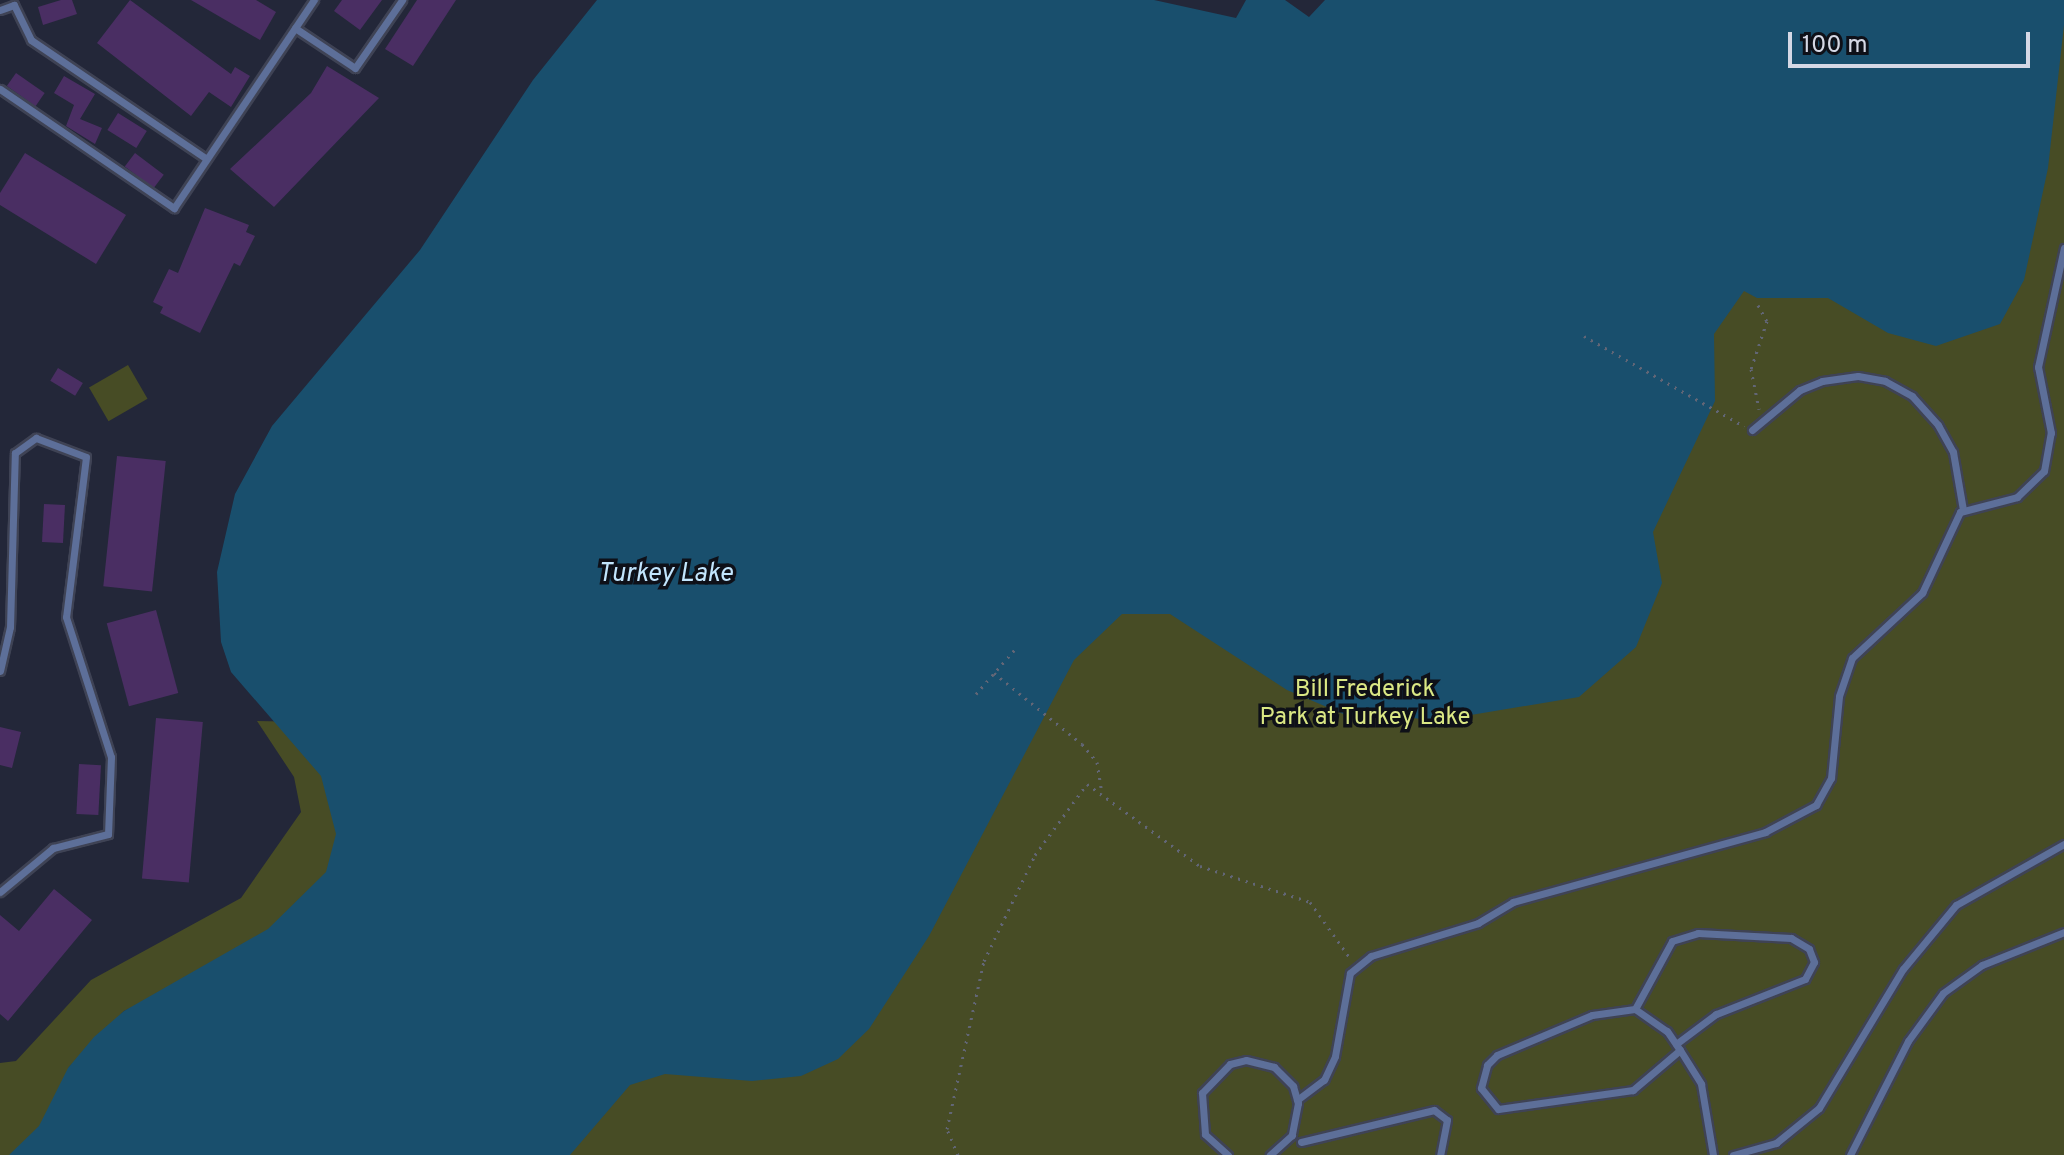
<!DOCTYPE html>
<style>
body{margin:0}
#map{position:relative;width:2064px;height:1155px;overflow:hidden;background:#232739;font-family:Overpass,sans-serif}
div>[style]{position:absolute}
.green>*{inset:0;background:#474c25;transform-origin:0 0}
.water>*{inset:0;background:#194f6d}
.building>*{inset:0;background:#4a2e63;transform-origin:0 0}
.path>*{height:3px;margin-top:-1.5px;transform-origin:0;background:repeating-linear-gradient(90deg,#626676 0 2px,transparent 0 8px)}
.roads{filter:drop-shadow(2px 0 #3f4355) drop-shadow(-2px 0 #3f4355) drop-shadow(0 2px #3f4355) drop-shadow(0 -2px #3f4355)}
.lane>*{height:7px;margin:-3.5px;padding:0 3.5px;transform-origin:3.5px;border-radius:3.5px;background:#5d6f99}
span{translate:-50% -50%;white-space:nowrap;text-align:center;line-height:1.15;-webkit-text-stroke:7px #0e1018;paint-order:stroke}
.park-label{font-size:24px;color:#dae784}
.water-label{font-size:26px;color:#c2e5fd;font-style:italic}
.scale{position:absolute;left:1788px;top:32px;width:242px;height:36px;box-sizing:border-box;border:4px solid #d5d8e5;border-top:0;padding-left:10px;font-size:24px;line-height:28px;white-space:nowrap;color:#d5d8e5;-webkit-text-stroke:6px #0e1018;paint-order:stroke}
</style>
<div id="map">
<div class="green">
<i style="clip-path:polygon(evenodd,2064px 0,2064px 1155px,0 1155px,0 1063px,16px 1061px,91px 980px,241px 898px,301px 812px,294px 777px,257px 721px,905px 734px,2064px 0,174px 988px,68px 1068px,124px 1011px,174px 988px)"></i>
<i style="left:128px;top:365px;width:39px;height:45px;rotate:60deg"></i>
</div>
<div class="water">
<i style="clip-path:polygon(597px 0,1154px 0,1236px 18px,1246px 0,1285px 0,1309px 17px,1325px 0,2064px 0,2064px 25px,2048px 168px,2024px 280px,2000px 324px,1936px 346px,1888px 333px,1828px 298px,1757px 298px,1744px 291px,1714px 334px,1715px 401px,1653px 532px,1662px 583px,1636px 647px,1579px 697px,1435px 721px,1364px 711px,1348px 716px,1287px 690px,1170px 614px,1122px 614px,1074px 660px,929px 936px,869px 1029px,838px 1059px,801px 1076px,752px 1081px,665px 1074px,630px 1085px,570px 1155px,9px 1155px,39px 1126px,68px 1068px,94px 1037px,124px 1011px,268px 929px,326px 872px,336px 834px,321px 776px,231px 672px,221px 642px,217px 572px,235px 494px,272px 426px,420px 250px,533px 80px)"></i>
</div>
<div class="building">
<i style="clip-path:polygon(61px 0,72px 0,77px 14px,43px 25px,38px 7px)"></i>
<i style="clip-path:polygon(130px 0,231px 74px,235px 67px,250px 76px,231px 107px,209px 92px,191px 116px,97px 43px)"></i>
<i style="clip-path:polygon(191px 0,256px 0,276px 12px,260px 40px)"></i>
<i style="clip-path:polygon(342px 0,382px 0,360px 30px,334px 11px)"></i>
<i style="clip-path:polygon(417px 0,456px 0,413px 66px,385px 49px)"></i>
<i style="clip-path:polygon(327px 66px,379px 98px,274px 207px,230px 169px,311px 93px)"></i>
<i style="left:16px;top:73px;width:35px;height:16px;rotate:35deg"></i>
<i style="clip-path:polygon(64px 76px,95px 94px,80px 119px,102px 128px,95px 144px,66px 126px,74px 105px,54px 93px)"></i>
<i style="left:118px;top:113px;width:34px;height:20px;rotate:32deg"></i>
<i style="clip-path:polygon(25px 153px,126px 215px,96px 264px,0 205px,0 193px)"></i>
<i style="left:135px;top:153px;width:36px;height:17px;rotate:37deg"></i>
<i style="clip-path:polygon(205px 208px,249px 225px,246px 232px,255px 236px,240px 266px,234px 263px,200px 333px,160px 313px,163px 307px,153px 302px,169px 269px,178px 273px)"></i>
<i style="left:58px;top:368px;width:29px;height:15px;rotate:31deg"></i>
<i style="left:117px;top:456px;width:49px;height:131px;rotate:6deg"></i>
<i style="left:44px;top:504px;width:21px;height:38px;rotate:3deg"></i>
<i style="left:156px;top:610px;width:86px;height:51px;rotate:75deg"></i>
<i style="left:156px;top:718px;width:47px;height:161px;rotate:5deg"></i>
<i style="clip-path:polygon(0 727px,21px 732px,12px 768px,0 765px)"></i>
<i style="left:79px;top:764px;width:22px;height:50px;rotate:3deg"></i>
<i style="clip-path:polygon(54px 889px,92px 920px,8px 1021px,0 1014px,0 915px,19px 931px)"></i>
</div>
<div class="path">
<i style="left:1758px;top:305px;width:18px;rotate:61deg"></i>
<i style="left:1767px;top:321px;width:51px;rotate:108.4deg"></i>
<i style="left:1751px;top:369px;width:41px;rotate:78.7deg"></i>
<i style="left:1584px;top:336px;width:184px;rotate:29.4deg"></i>
<i style="left:994px;top:673px;width:113px;rotate:38.9deg"></i>
<i style="left:1082px;top:744px;width:23px;rotate:50deg"></i>
<i style="left:1097px;top:762px;width:26px;rotate:81deg"></i>
<i style="left:976px;top:694px;width:62px;rotate:-48.9deg"></i>
<i style="left:958px;top:1155px;width:28px;rotate:-113deg"></i>
<i style="left:947px;top:1129px;width:172px;rotate:-77.6deg"></i>
<i style="left:984px;top:961px;width:118px;rotate:-64.3deg"></i>
<i style="left:1035px;top:855px;width:88px;rotate:-53.8deg"></i>
<i style="left:1087px;top:784px;width:140px;rotate:36deg"></i>
<i style="left:1200px;top:866px;width:116px;rotate:18.1deg"></i>
<i style="left:1310px;top:902px;width:69px;rotate:54.5deg"></i>
</div>
<div class="roads">
<div class="lane">
<i style="left:0;top:10px;width:15px;rotate:-20deg"></i>
<i style="left:14px;top:5px;width:39px;rotate:64deg"></i>
<i style="left:31px;top:40px;width:212px;rotate:34.1deg"></i>
<i style="left:295px;top:28px;width:72px;rotate:33.7deg"></i>
<i style="left:355px;top:68px;width:83px;rotate:-55.3deg"></i>
<i style="left:0;top:89px;width:211px;rotate:34.4deg"></i>
<i style="left:174px;top:208px;width:251px;rotate:-56.1deg"></i>
<i style="left:1752px;top:430px;width:62px;rotate:-39.8deg"></i>
<i style="left:1800px;top:390px;width:24px;rotate:-22deg"></i>
<i style="left:1822px;top:381px;width:36px;rotate:-8deg"></i>
<i style="left:1858px;top:376px;width:27px;rotate:10deg"></i>
<i style="left:1885px;top:381px;width:31px;rotate:29deg"></i>
<i style="left:1912px;top:396px;width:39px;rotate:48deg"></i>
<i style="left:1938px;top:425px;width:31px;rotate:61deg"></i>
<i style="left:1953px;top:452px;width:59px;rotate:80.2deg"></i>
<i style="left:0;top:671px;width:45px;rotate:-77.2deg"></i>
<i style="left:10px;top:627px;width:174px;rotate:-88.4deg"></i>
<i style="left:15px;top:453px;width:26px;rotate:-36deg"></i>
<i style="left:36px;top:438px;width:53px;rotate:20.8deg"></i>
<i style="left:86px;top:457px;width:161px;rotate:97.1deg"></i>
<i style="left:66px;top:617px;width:147px;rotate:72.2deg"></i>
<i style="left:111px;top:757px;width:77px;rotate:92.2deg"></i>
<i style="left:108px;top:834px;width:57px;rotate:165.7deg"></i>
<i style="left:53px;top:848px;width:69px;rotate:140.3deg"></i>
<i style="left:1635px;top:1009px;width:77px;rotate:-61.4deg"></i>
<i style="left:1672px;top:941px;width:27px;rotate:-17deg"></i>
<i style="left:1698px;top:933px;width:93px;rotate:3.1deg"></i>
<i style="left:1791px;top:938px;width:21px;rotate:31deg"></i>
<i style="left:1809px;top:949px;width:14px;rotate:69deg"></i>
<i style="left:1814px;top:962px;width:19px;rotate:118deg"></i>
<i style="left:1805px;top:979px;width:96px;rotate:158.5deg"></i>
<i style="left:1716px;top:1014px;width:50px;rotate:143.1deg"></i>
<i style="left:1680px;top:1050px;width:62px;rotate:139.6deg"></i>
<i style="left:1633px;top:1090px;width:136px;rotate:172deg"></i>
<i style="left:1498px;top:1109px;width:27px;rotate:-129deg"></i>
<i style="left:1481px;top:1088px;width:24px;rotate:-75deg"></i>
<i style="left:1487px;top:1065px;width:14px;rotate:-45deg"></i>
<i style="left:1497px;top:1055px;width:103px;rotate:-22.8deg"></i>
<i style="left:1592px;top:1015px;width:43px;rotate:-7.9deg"></i>
<i style="left:1635px;top:1009px;width:39px;rotate:35deg"></i>
<i style="left:1667px;top:1031px;width:23px;rotate:56deg"></i>
<i style="left:1680px;top:1050px;width:40px;rotate:58deg"></i>
<i style="left:1701px;top:1084px;width:72px;rotate:80.4deg"></i>
<i style="left:1297px;top:1100px;width:34px;rotate:-37deg"></i>
<i style="left:1324px;top:1080px;width:26px;rotate:-65deg"></i>
<i style="left:1335px;top:1056px;width:84px;rotate:-79.8deg"></i>
<i style="left:1350px;top:973px;width:27px;rotate:-39deg"></i>
<i style="left:1371px;top:956px;width:112px;rotate:-17.1deg"></i>
<i style="left:1478px;top:923px;width:41px;rotate:-31deg"></i>
<i style="left:1513px;top:902px;width:262px;rotate:-15.5deg"></i>
<i style="left:1765px;top:832px;width:58px;rotate:-27.9deg"></i>
<i style="left:1816px;top:805px;width:31px;rotate:-61deg"></i>
<i style="left:1831px;top:778px;width:82px;rotate:-84.4deg"></i>
<i style="left:1839px;top:696px;width:40px;rotate:-71.1deg"></i>
<i style="left:1852px;top:658px;width:96px;rotate:-42.9deg"></i>
<i style="left:1922px;top:593px;width:89px;rotate:-64.9deg"></i>
<i style="left:1960px;top:512px;width:59px;rotate:-14.7deg"></i>
<i style="left:2017px;top:497px;width:37px;rotate:-44deg"></i>
<i style="left:2044px;top:471px;width:39px;rotate:-80deg"></i>
<i style="left:2051px;top:433px;width:67px;rotate:-101.1deg"></i>
<i style="left:2038px;top:367px;width:122px;rotate:-77.7deg"></i>
<i style="left:1301px;top:1142px;width:137px;rotate:-13.5deg"></i>
<i style="left:1434px;top:1110px;width:16px;rotate:38deg"></i>
<i style="left:1447px;top:1120px;width:36px;rotate:101deg"></i>
<i style="left:1228px;top:1155px;width:31px;rotate:-138deg"></i>
<i style="left:1205px;top:1134px;width:41px;rotate:-94.2deg"></i>
<i style="left:1202px;top:1093px;width:40px;rotate:-46deg"></i>
<i style="left:1230px;top:1064px;width:16px;rotate:-14deg"></i>
<i style="left:1246px;top:1060px;width:29px;rotate:14deg"></i>
<i style="left:1274px;top:1067px;width:27px;rotate:45deg"></i>
<i style="left:1293px;top:1086px;width:18px;rotate:74deg"></i>
<i style="left:1298px;top:1103px;width:33px;rotate:101deg"></i>
<i style="left:1292px;top:1135px;width:30px;rotate:138deg"></i>
<i style="left:1733px;top:1155px;width:45px;rotate:-15.6deg"></i>
<i style="left:1776px;top:1143px;width:55px;rotate:-39.1deg"></i>
<i style="left:1819px;top:1108px;width:162px;rotate:-58.9deg"></i>
<i style="left:1903px;top:969px;width:83px;rotate:-50.4deg"></i>
<i style="left:1956px;top:905px;width:124px;rotate:-29.5deg"></i>
<i style="left:1850px;top:1155px;width:128px;rotate:-63deg"></i>
<i style="left:1908px;top:1041px;width:59px;rotate:-53.9deg"></i>
<i style="left:1943px;top:993px;width:48px;rotate:-35.7deg"></i>
<i style="left:1982px;top:965px;width:88px;rotate:-21.9deg"></i>
</div>
</div>
<div class="park-label">
<span style="left:1365px;top:705px">Bill Frederick<br>Park at Turkey Lake</span>
</div>
<div class="water-label">
<span style="left:665px;top:575px">Turkey Lake</span>
</div>
<div class="scale">100 m</div>
</div>
